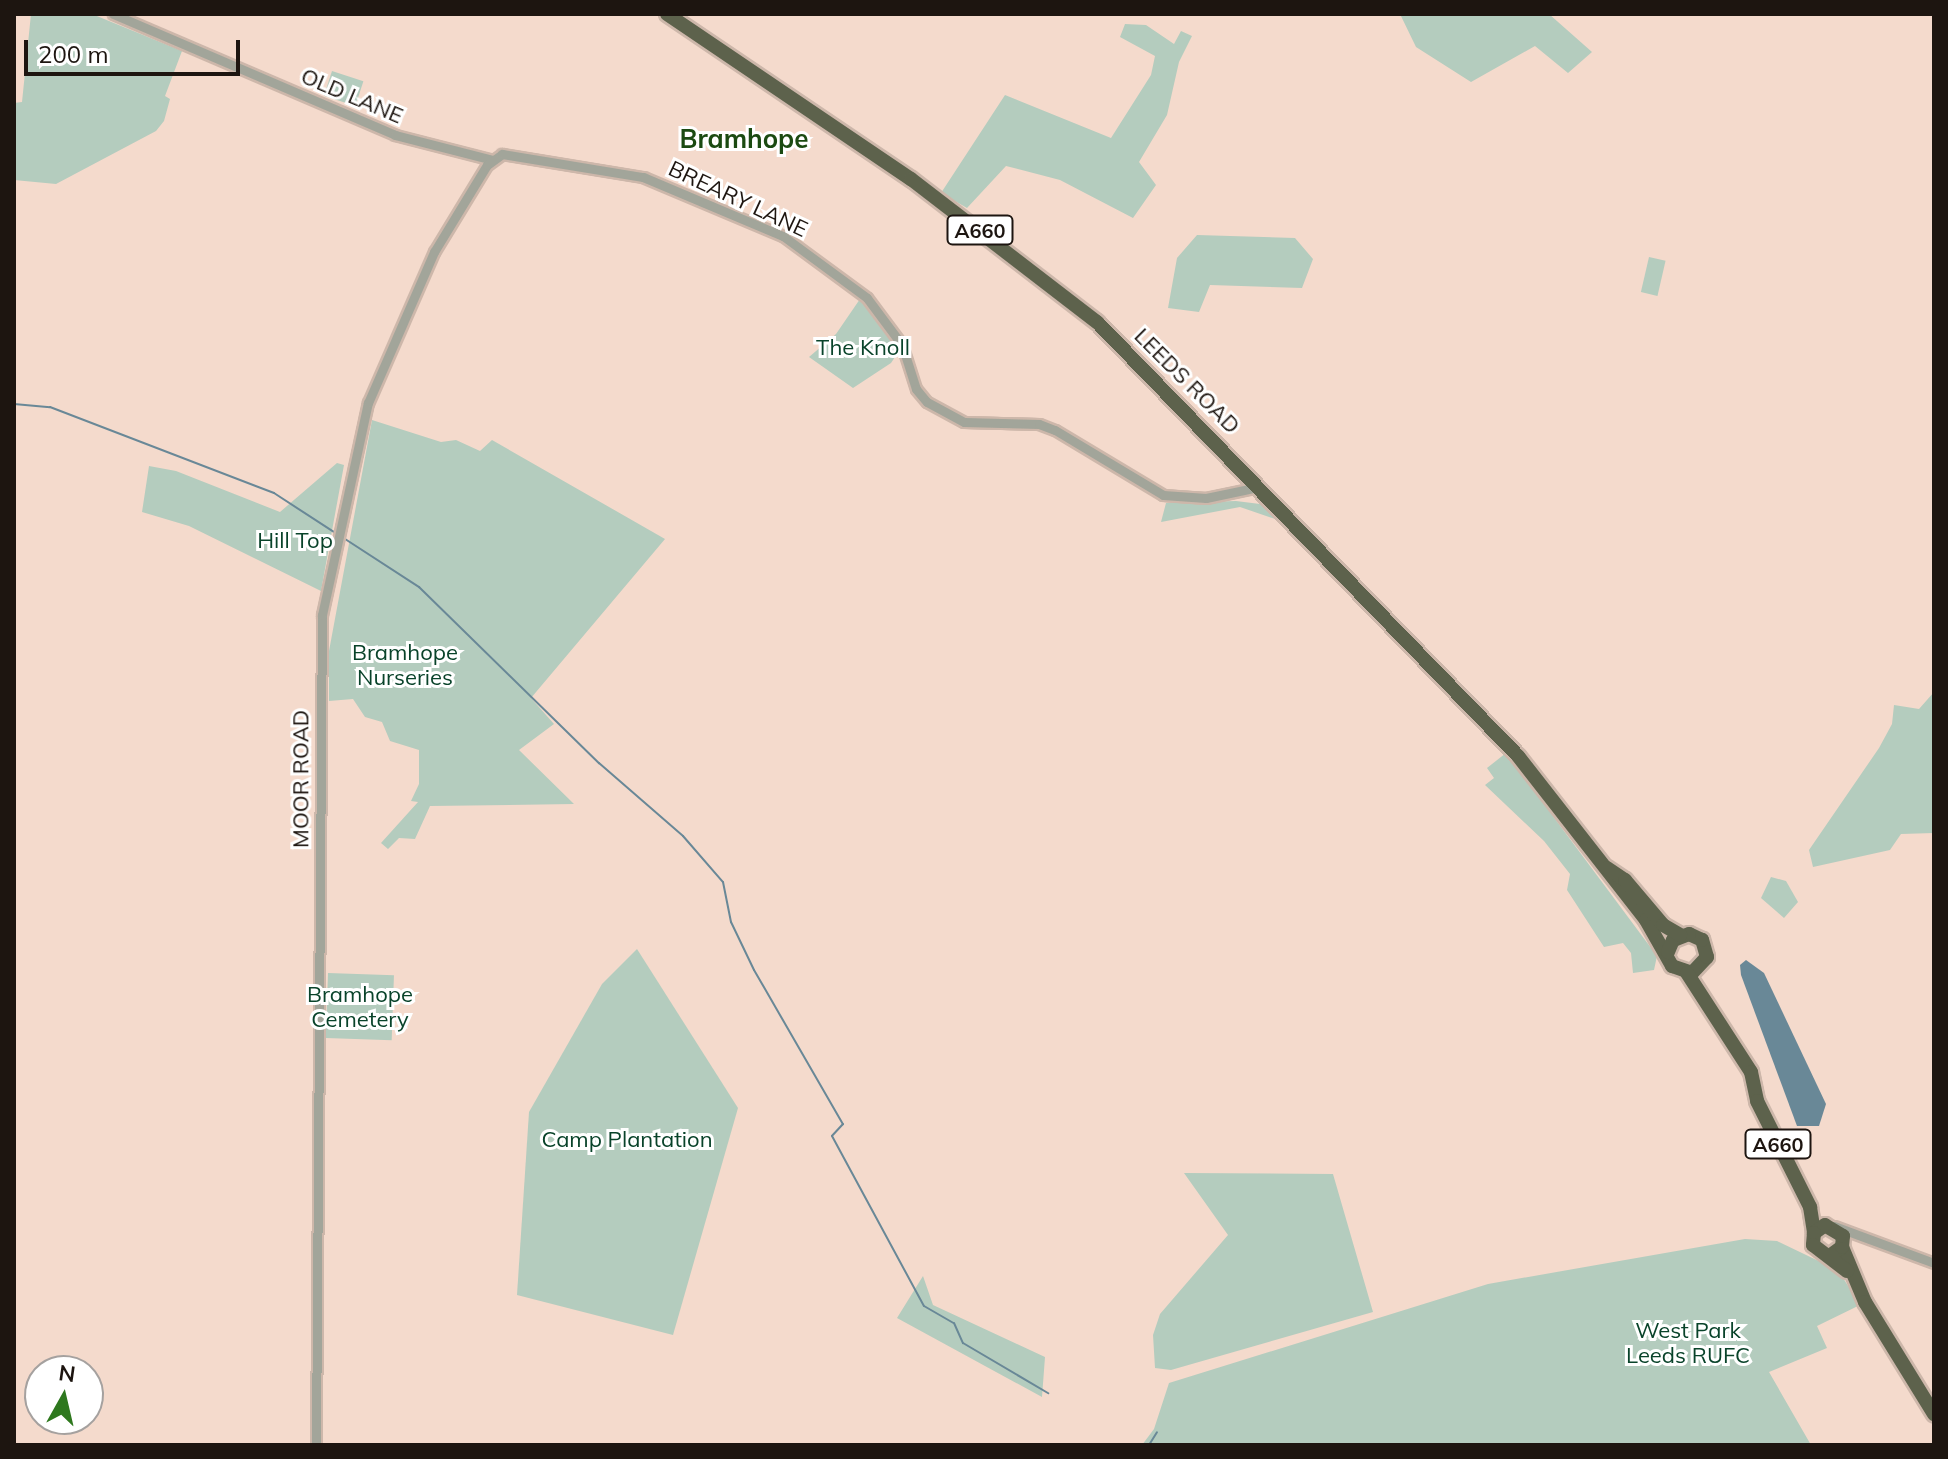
<!DOCTYPE html>
<style>
body{margin:0}
#map{position:relative;width:1948px;height:1459px;overflow:hidden;background:#f4dacc;font-family:Mulish,sans-serif}
div>[style]{position:absolute}
.green>*{inset:0;background:#b4ccbe;transform-origin:0 0}
.water>*{inset:0;background:#698897}
.stream>*{height:2px;margin:-1px;padding:0 1px;transform-origin:1px;border-radius:1px;background:#698897}
.roads{filter:drop-shadow(2px 0 #cdb7aa) drop-shadow(-2px 0 #cdb7aa) drop-shadow(0 2px #cdb7aa) drop-shadow(0 -2px #cdb7aa)}
.minor>*{height:9px;margin:-4.5px;padding:0 4.5px;transform-origin:4.5px;border-radius:4.5px;background:#a2a59a}
.highway>*{height:14px;margin:-7px;padding:0 7px;transform-origin:7px;border-radius:7px;background:#5d624c}
span{translate:-50% -50%;white-space:nowrap;text-align:center;line-height:1.15;-webkit-text-stroke:6px #fff;paint-order:stroke}
.shield-label span{padding:2px 6px;background:#fff;border:2px solid;border-radius:6px;-webkit-text-stroke-width:0}
.shield-label{font-size:20px;color:#1d1510;font-weight:700}
.street-label{font-size:22px;color:#1d1510}
.park-label{font-size:22px;color:#09432a}
.quarter-label{font-size:26px;color:#1b4a11;font-weight:700}
.frame{position:absolute;inset:0;border:16px solid #1d1510;pointer-events:none}
.north{position:absolute;left:24px;top:1355px;width:80px;height:80px;box-sizing:border-box;background:#fff;border:2px solid #a5a19f;border-radius:50%;rotate:8deg;font-size:22px;font-weight:700;line-height:32px;text-align:center;color:#1d1510}
.north::after{content:'';display:block;margin:auto;width:28px;height:36px;background:#2e781e;clip-path:polygon(50% 0,100% 100%,50% 72%,0 100%)}
.scale{position:absolute;left:24px;top:40px;width:216px;height:36px;box-sizing:border-box;border:4px solid #1d1510;border-top:0;padding-left:10px;font-size:24px;line-height:28px;white-space:nowrap;color:#1d1510;-webkit-text-stroke:6px #fff;paint-order:stroke}
</style>
<div id="map">
<div class="green">
<i style="clip-path:polygon(31px 14px,92px 14px,182px 51px,165px 96px,170px 99px,164px 121px,156px 131px,56px 184px,14px 180px,14px 103px,22px 102px)"></i>
<i style="clip-path:polygon(1400px 14px,1549px 14px,1592px 52px,1568px 73px,1535px 46px,1471px 82px,1416px 47px)"></i>
<i style="clip-path:polygon(1125px 24px,1146px 25px,1174px 44px,1181px 31px,1192px 36px,1179px 62px,1167px 115px,1139px 162px,1156px 185px,1133px 218px,1060px 180px,1006px 166px,967px 208px,941px 193px,1005px 95px,1111px 138px,1151px 75px,1155px 56px,1120px 37px)"></i>
<i style="left:332px;top:71px;width:33px;height:26px;rotate:18deg"></i>
<i style="clip-path:polygon(1197px 235px,1295px 238px,1313px 259px,1302px 288px,1210px 285px,1199px 312px,1168px 308px,1177px 258px)"></i>
<i style="left:1649px;top:257px;width:17px;height:36px;rotate:13deg"></i>
<i style="clip-path:polygon(860px 299px,883px 325px,897px 354px,891px 363px,853px 388px,809px 357px,836px 334px)"></i>
<i style="clip-path:polygon(372px 420px,441px 442px,456px 440px,480px 451px,492px 440px,665px 539px,531px 698px,554px 724px,519px 750px,574px 804px,430px 806px,415px 839px,399px 838px,388px 849px,381px 843px,418px 802px,411px 801px,419px 784px,419px 750px,390px 741px,382px 722px,365px 717px,353px 699px,329px 701px,329px 651px)"></i>
<i style="clip-path:polygon(337px 463px,344px 465px,321px 591px,189px 526px,142px 512px,149px 466px,176px 471px,280px 512px)"></i>
<i style="clip-path:polygon(1236px 501px,1260px 504px,1281px 521px,1240px 507px,1161px 522px,1166px 503px)"></i>
<i style="clip-path:polygon(1934px 692px,1934px 833px,1901px 834px,1890px 850px,1813px 867px,1809px 850px,1879px 748px,1892px 724px,1894px 705px,1919px 709px)"></i>
<i style="clip-path:polygon(1506px 753px,1657px 956px,1654px 970px,1633px 973px,1631px 953px,1623px 943px,1604px 947px,1567px 890px,1570px 874px,1544px 841px,1485px 785px,1494px 778px,1487px 768px)"></i>
<i style="clip-path:polygon(1771px 877px,1786px 881px,1798px 902px,1784px 918px,1761px 898px)"></i>
<i style="clip-path:polygon(637px 949px,738px 1108px,673px 1335px,517px 1295px,529px 1112px,602px 984px)"></i>
<i style="left:328px;top:973px;width:66px;height:65px;rotate:2deg"></i>
<i style="clip-path:polygon(1184px 1173px,1333px 1174px,1373px 1312px,1171px 1370px,1155px 1368px,1153px 1335px,1160px 1314px,1228px 1235px)"></i>
<i style="clip-path:polygon(1745px 1239px,1777px 1241px,1827px 1265px,1840px 1273px,1860px 1305px,1817px 1326px,1827px 1348px,1769px 1372px,1811px 1445px,1142px 1445px,1154px 1429px,1169px 1383px,1488px 1284px)"></i>
<i style="clip-path:polygon(923px 1276px,933px 1305px,1045px 1357px,1042px 1397px,897px 1318px)"></i>
</div>
<div class="water">
<i style="clip-path:polygon(1746px 960px,1764px 973px,1826px 1104px,1819px 1126px,1797px 1126px,1741px 975px,1740px 965px)"></i>
</div>
<div class="stream">
<i style="left:14px;top:404px;width:36px;rotate:5deg"></i>
<i style="left:50px;top:407px;width:240px;rotate:21deg"></i>
<i style="left:274px;top:493px;width:75px;rotate:33.1deg"></i>
<i style="left:342px;top:537px;width:92px;rotate:33deg"></i>
<i style="left:419px;top:587px;width:252px;rotate:44.4deg"></i>
<i style="left:599px;top:763px;width:111px;rotate:41deg"></i>
<i style="left:683px;top:836px;width:61px;rotate:49deg"></i>
<i style="left:723px;top:882px;width:41px;rotate:78.7deg"></i>
<i style="left:731px;top:922px;width:53px;rotate:64.4deg"></i>
<i style="left:754px;top:970px;width:178px;rotate:60deg"></i>
<i style="left:843px;top:1124px;width:16px;rotate:133deg"></i>
<i style="left:832px;top:1136px;width:193px;rotate:61.6deg"></i>
<i style="left:924px;top:1306px;width:34px;rotate:30deg"></i>
<i style="left:954px;top:1323px;width:22px;rotate:66deg"></i>
<i style="left:963px;top:1343px;width:99px;rotate:30.5deg"></i>
<i style="left:1149px;top:1445px;width:15px;rotate:-58deg"></i>
</div>
<div class="roads">
<div class="minor">
<i style="left:113px;top:14px;width:307px;rotate:23.2deg"></i>
<i style="left:395px;top:135px;width:101px;rotate:14.3deg"></i>
<i style="left:1834px;top:1226px;width:107px;rotate:20.3deg"></i>
<i style="left:316px;top:1445px;width:830px;rotate:-89.59deg"></i>
<i style="left:322px;top:615px;width:217px;rotate:-77.8deg"></i>
<i style="left:368px;top:403px;width:165px;rotate:-66.4deg"></i>
<i style="left:434px;top:252px;width:102px;rotate:-58.7deg"></i>
<i style="left:487px;top:165px;width:19px;rotate:-36deg"></i>
<i style="left:502px;top:154px;width:143px;rotate:9.3deg"></i>
<i style="left:643px;top:177px;width:152px;rotate:22.9deg"></i>
<i style="left:783px;top:236px;width:104px;rotate:36.4deg"></i>
<i style="left:867px;top:298px;width:59px;rotate:53.3deg"></i>
<i style="left:902px;top:345px;width:46px;rotate:72.3deg"></i>
<i style="left:916px;top:389px;width:17px;rotate:50deg"></i>
<i style="left:927px;top:402px;width:42px;rotate:28.4deg"></i>
<i style="left:964px;top:422px;width:75px;rotate:1.5deg"></i>
<i style="left:1039px;top:424px;width:17px;rotate:21deg"></i>
<i style="left:1055px;top:430px;width:126px;rotate:31deg"></i>
<i style="left:1163px;top:495px;width:43px;rotate:4deg"></i>
<i style="left:1206px;top:498px;width:53px;rotate:-11.9deg"></i>
</div>
<div class="highway">
<i style="left:667px;top:14px;width:295px;rotate:34.1deg"></i>
<i style="left:911px;top:179px;width:235px;rotate:37.6deg"></i>
<i style="left:1097px;top:322px;width:605px;rotate:45.87deg"></i>
<i style="left:1518px;top:756px;width:208px;rotate:52deg"></i>
<i style="left:1646px;top:920px;width:53px;rotate:60.5deg"></i>
<i style="left:1672px;top:966px;width:21px;rotate:19deg"></i>
<i style="left:1692px;top:973px;width:22px;rotate:-47deg"></i>
<i style="left:1707px;top:957px;width:18px;rotate:-106deg"></i>
<i style="left:1702px;top:940px;width:14px;rotate:-155deg"></i>
<i style="left:1689px;top:934px;width:17px;rotate:159deg"></i>
<i style="left:1673px;top:940px;width:13px;rotate:113deg"></i>
<i style="left:1607px;top:868px;width:22px;rotate:34deg"></i>
<i style="left:1625px;top:880px;width:59px;rotate:49.8deg"></i>
<i style="left:1663px;top:925px;width:20px;rotate:30deg"></i>
<i style="left:1687px;top:973px;width:118px;rotate:57.1deg"></i>
<i style="left:1751px;top:1072px;width:30px;rotate:78deg"></i>
<i style="left:1757px;top:1101px;width:119px;rotate:63.4deg"></i>
<i style="left:1810px;top:1207px;width:26px;rotate:81deg"></i>
<i style="left:1842px;top:1247px;width:60px;rotate:67.3deg"></i>
<i style="left:1865px;top:1302px;width:132px;rotate:58.4deg"></i>
<i style="left:1831px;top:1255px;width:14px;rotate:-36deg"></i>
<i style="left:1842px;top:1247px;width:11px;rotate:-85deg"></i>
<i style="left:1843px;top:1236px;width:21px;rotate:-149deg"></i>
<i style="left:1825px;top:1225px;width:14px;rotate:144deg"></i>
<i style="left:1814px;top:1233px;width:12px;rotate:95deg"></i>
<i style="left:1813px;top:1245px;width:43px;rotate:37.4deg"></i>
</div>
</div>
<div class="shield-label">
<span style="left:980px;top:230px">A660</span>
<span style="left:1778px;top:1144px">A660</span>
</div>
<div class="street-label">
<span style="left:352px;top:96px;rotate:23deg">OLD LANE</span>
<span style="left:738px;top:199px;rotate:25deg">BREARY LANE</span>
<span style="left:1187px;top:381px;rotate:45deg">LEEDS ROAD</span>
<span style="left:301px;top:779px;rotate:-90deg">MOOR ROAD</span>
</div>
<div class="park-label">
<span style="left:863px;top:348px">The Knoll</span>
<span style="left:295px;top:541px">Hill Top</span>
<span style="left:405px;top:665px">Bramhope<br>Nurseries</span>
<span style="left:360px;top:1007px">Bramhope<br>Cemetery</span>
<span style="left:627px;top:1140px">Camp Plantation</span>
<span style="left:1688px;top:1343px">West Park<br>Leeds RUFC</span>
</div>
<div class="quarter-label">
<span style="left:744px;top:139px">Bramhope</span>
</div>
<div class="frame"></div>
<div class="north">N</div>
<div class="scale">200 m</div>
</div>
